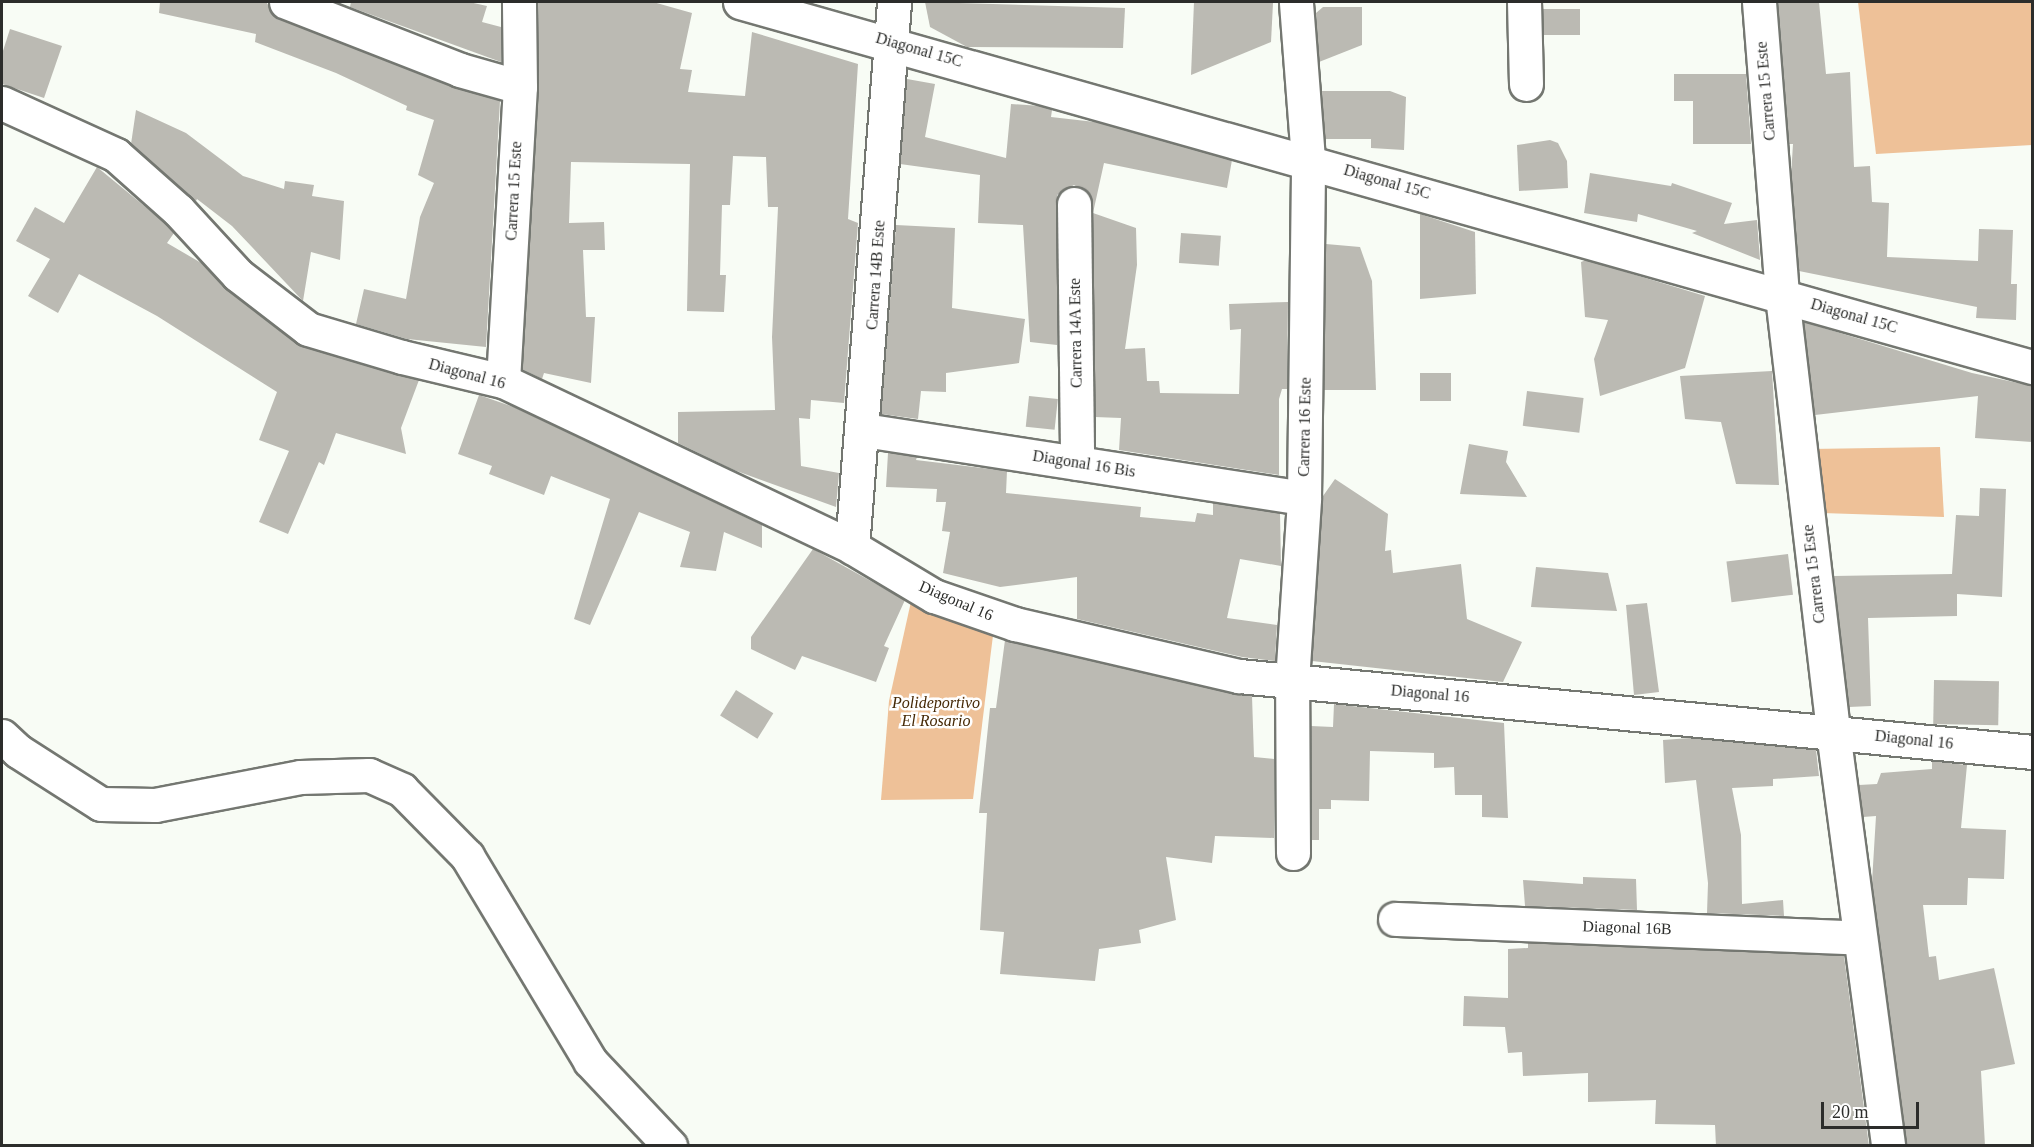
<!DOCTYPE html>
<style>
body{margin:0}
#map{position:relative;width:2034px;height:1147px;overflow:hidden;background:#f8fcf5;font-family:"Times New Roman",serif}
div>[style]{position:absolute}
.green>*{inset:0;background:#eec198}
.building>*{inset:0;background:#bbbab3;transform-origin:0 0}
.roads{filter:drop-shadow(2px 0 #747771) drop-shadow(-2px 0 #747771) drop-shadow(0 2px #747771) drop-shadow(0 -2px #747771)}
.minor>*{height:33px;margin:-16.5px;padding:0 16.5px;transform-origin:16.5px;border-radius:16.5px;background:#fff}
span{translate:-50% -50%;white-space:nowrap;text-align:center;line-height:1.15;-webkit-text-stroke:5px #fff;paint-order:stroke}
.street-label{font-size:16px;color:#2c2d2b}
.park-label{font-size:16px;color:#452805;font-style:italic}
.frame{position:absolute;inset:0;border:3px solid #2c2d2b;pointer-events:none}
.scale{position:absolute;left:1821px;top:1102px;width:98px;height:27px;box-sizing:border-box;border:3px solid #2c2d2b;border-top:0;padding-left:8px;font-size:18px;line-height:21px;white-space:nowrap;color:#2c2d2b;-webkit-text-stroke:4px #fff;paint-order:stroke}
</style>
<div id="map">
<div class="green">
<i style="clip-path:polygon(1858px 2px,2032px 2px,2032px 145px,1876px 154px)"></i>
<i style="clip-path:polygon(1940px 447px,1944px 517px,1822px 513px,1810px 449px)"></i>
<i style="clip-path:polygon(912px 597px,994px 627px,973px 799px,881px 800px,889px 701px)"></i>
</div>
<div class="building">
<i style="clip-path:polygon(160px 2px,266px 2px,279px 19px,453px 87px,500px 101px,486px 347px,407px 339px,356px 324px,364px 289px,406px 299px,420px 217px,434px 183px,418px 175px,434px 120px,406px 110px,407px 106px,336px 73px,255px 42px,256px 34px,159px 13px)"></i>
<i style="clip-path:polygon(351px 2px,469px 2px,487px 6px,482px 22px,501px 27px,501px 62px,350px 7px)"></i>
<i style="clip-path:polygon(538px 2px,653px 2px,692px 13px,680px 69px,692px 70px,688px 92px,745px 96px,752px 32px,858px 64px,848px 219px,858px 223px,844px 403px,811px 400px,810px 419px,799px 418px,801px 466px,839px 473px,836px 507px,734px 470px,678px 443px,678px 412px,775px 410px,772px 337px,778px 207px,768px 207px,766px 157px,733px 156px,730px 205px,722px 205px,720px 275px,726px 275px,724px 312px,687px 311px,690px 164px,571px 162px,569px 223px,604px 222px,605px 250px,583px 250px,586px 317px,595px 317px,591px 383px,544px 373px,542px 379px,522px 369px,539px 88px)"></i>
<i style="clip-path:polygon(925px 2px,1125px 8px,1123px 48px,967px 47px,930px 27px)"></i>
<i style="clip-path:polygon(1194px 2px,1273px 3px,1271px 42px,1191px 75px)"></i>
<i style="clip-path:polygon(1778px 2px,1819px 2px,1826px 74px,1850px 72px,1854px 167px,1870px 166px,1872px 202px,1889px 203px,1887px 257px,1978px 261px,1979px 229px,2013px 230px,2011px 284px,2017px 284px,2016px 320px,1976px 318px,1977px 307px,1799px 271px,1791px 176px,1793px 144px,1789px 144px)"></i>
<i style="clip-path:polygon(1323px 7px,1362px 7px,1362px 45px,1319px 62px,1316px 13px)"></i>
<i style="left:1543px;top:9px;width:37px;height:26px"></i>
<i style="clip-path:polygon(10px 29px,62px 46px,44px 98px,2px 84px,2px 54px)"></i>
<i style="clip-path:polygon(1674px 74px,1746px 74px,1751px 144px,1693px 144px,1693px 101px,1674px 101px)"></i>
<i style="clip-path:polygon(907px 79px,935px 84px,925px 137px,1006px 158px,1011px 104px,1041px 106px,1052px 110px,1051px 117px,1095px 122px,1232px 160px,1227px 188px,1104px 163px,1093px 213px,1136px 228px,1137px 265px,1125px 349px,1145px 348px,1147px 381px,1159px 381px,1160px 393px,1239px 394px,1241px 329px,1230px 330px,1229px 304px,1288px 302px,1287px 389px,1282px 389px,1279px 399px,1279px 475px,1119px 450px,1121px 418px,1095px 417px,1090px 195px,1074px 185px,1057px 195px,1057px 345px,1030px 342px,1023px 225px,978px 223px,980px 175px,900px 164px)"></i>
<i style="clip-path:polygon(1322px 91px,1390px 91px,1406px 97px,1404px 150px,1371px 148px,1371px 139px,1325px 139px)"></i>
<i style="clip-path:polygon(136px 110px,186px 133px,243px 176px,284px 189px,285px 181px,314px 185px,312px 196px,344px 201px,340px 260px,311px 252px,303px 301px,232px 226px,197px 199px,196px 201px,131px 144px)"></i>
<i style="clip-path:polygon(1550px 140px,1558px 143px,1567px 161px,1568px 188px,1519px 191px,1517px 145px)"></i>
<i style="clip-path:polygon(97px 167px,165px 223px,174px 233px,167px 243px,203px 264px,227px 290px,297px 344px,419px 380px,401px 428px,406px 454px,336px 433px,324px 465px,319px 462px,288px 534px,259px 522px,289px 451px,259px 440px,277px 392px,157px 316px,79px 274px,58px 313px,28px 296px,50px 259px,16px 241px,35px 207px,64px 223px)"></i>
<i style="clip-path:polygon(1590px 173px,1671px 186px,1672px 183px,1732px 203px,1724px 224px,1757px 220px,1760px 260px,1692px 233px,1697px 231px,1638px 214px,1637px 222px,1584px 213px)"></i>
<i style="clip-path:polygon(1420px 214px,1475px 232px,1476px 294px,1420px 299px)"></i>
<i style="clip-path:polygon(896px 225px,955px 228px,952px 308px,1025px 319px,1019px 363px,946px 373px,946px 392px,921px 391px,918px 419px,881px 414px)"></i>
<i style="left:1181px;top:233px;width:40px;height:30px;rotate:4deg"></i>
<i style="clip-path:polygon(1326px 244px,1360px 247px,1372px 281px,1376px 390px,1324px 390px)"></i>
<i style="clip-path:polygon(1586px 260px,1705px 296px,1685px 368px,1600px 396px,1594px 359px,1608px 320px,1585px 317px,1581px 262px)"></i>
<i style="clip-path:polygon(1804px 322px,1972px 373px,2032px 386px,2032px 442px,1975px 438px,1978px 396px,1815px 415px)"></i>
<i style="clip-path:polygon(1772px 371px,1779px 485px,1736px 484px,1721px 422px,1685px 419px,1680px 376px)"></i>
<i style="left:1451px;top:373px;width:28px;height:31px;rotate:90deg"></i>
<i style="left:1527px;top:391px;width:57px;height:35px;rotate:7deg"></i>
<i style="clip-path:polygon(479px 395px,514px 407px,762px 525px,762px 548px,724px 532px,716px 571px,680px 567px,690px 532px,639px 512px,590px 625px,574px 619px,610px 499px,551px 476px,544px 495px,489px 474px,492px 466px,458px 454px)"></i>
<i style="left:1029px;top:396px;width:29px;height:31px;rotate:6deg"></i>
<i style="clip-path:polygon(1469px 444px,1508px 451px,1506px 462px,1527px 497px,1460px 494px)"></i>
<i style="clip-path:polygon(888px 453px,917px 457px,916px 460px,1007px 471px,1006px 493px,1141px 507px,1140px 517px,1195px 522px,1197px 513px,1213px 515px,1213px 503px,1280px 513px,1281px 566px,1240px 559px,1227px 618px,1277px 625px,1275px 661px,1242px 657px,1077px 619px,1077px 577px,1000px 587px,943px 573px,950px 532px,942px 531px,946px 502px,936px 502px,937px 489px,886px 487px)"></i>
<i style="clip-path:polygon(1335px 479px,1388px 514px,1385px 551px,1391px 550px,1393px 573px,1461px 564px,1467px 619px,1522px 642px,1503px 682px,1312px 661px,1323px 496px)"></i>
<i style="clip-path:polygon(1980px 488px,2006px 489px,2002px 597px,1957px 594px,1957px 616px,1868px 618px,1871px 706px,1849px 707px,1834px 576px,1952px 574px,1956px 515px,1979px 516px)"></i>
<i style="clip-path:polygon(813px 549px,905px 600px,884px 646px,889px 648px,876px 682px,802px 656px,795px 670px,751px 649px,751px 637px)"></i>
<i style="left:1788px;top:554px;width:41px;height:62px;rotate:83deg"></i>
<i style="clip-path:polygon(1536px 567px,1608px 573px,1617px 611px,1531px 607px)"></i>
<i style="clip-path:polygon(1647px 603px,1659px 692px,1634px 695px,1626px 605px)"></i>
<i style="clip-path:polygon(1005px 640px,1252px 696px,1254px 757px,1274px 759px,1274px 838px,1215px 836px,1212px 863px,1166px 857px,1176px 920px,1139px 930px,1141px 943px,1099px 949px,1095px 981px,1000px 974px,1004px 932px,980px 930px,987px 813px,979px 813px,990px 708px,996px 708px)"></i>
<i style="left:1934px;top:680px;width:65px;height:44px;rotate:1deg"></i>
<i style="left:736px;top:690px;width:44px;height:30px;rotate:32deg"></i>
<i style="clip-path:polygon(1334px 704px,1504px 723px,1508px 818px,1482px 817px,1482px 795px,1455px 795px,1454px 767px,1434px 768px,1434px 753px,1370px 751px,1369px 801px,1331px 800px,1331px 809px,1319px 809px,1319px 840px,1312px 840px,1311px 726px,1333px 727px)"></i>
<i style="clip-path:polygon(1690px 738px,1816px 750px,1819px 776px,1773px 779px,1773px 786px,1732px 788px,1741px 835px,1742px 904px,1783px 900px,1784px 916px,1707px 913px,1708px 883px,1696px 780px,1665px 783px,1663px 740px)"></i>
<i style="clip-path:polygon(1932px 761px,1967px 765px,1961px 828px,2006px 830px,2004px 879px,1968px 878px,1967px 905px,1923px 905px,1929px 957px,1936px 956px,1939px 980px,1994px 968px,2015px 1064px,1981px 1071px,1985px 1146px,1906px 1146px,1872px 882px,1876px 816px,1863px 817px,1859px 785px,1877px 784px,1881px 773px,1932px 769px)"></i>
<i style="clip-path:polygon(1583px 877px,1636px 879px,1637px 910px,1525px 906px,1523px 880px,1583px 884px)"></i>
<i style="clip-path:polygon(1528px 943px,1844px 956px,1869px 1146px,1716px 1146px,1715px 1125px,1655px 1124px,1656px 1100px,1588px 1102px,1588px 1073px,1523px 1076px,1522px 1052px,1508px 1053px,1505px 1027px,1463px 1026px,1464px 996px,1508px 998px,1508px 949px,1528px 948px)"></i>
</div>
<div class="roads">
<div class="minor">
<i style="left:286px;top:2px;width:187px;rotate:21.3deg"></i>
<i style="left:460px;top:70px;width:62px;rotate:15.8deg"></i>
<i style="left:740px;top:2px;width:1343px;rotate:15.78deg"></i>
<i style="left:1524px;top:2px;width:82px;rotate:88.6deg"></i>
<i style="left:1759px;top:2px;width:295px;rotate:85.5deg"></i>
<i style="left:1782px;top:296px;width:439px;rotate:83.3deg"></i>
<i style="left:1833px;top:732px;width:418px;rotate:82.4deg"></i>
<i style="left:2px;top:103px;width:125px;rotate:24.5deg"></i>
<i style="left:116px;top:155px;width:83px;rotate:41.6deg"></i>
<i style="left:178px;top:210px;width:88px;rotate:47.3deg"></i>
<i style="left:238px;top:275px;width:88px;rotate:37.6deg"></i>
<i style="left:308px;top:329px;width:98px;rotate:16.6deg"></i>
<i style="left:402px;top:357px;width:104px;rotate:13.4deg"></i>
<i style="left:503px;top:381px;width:386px;rotate:25.4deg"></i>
<i style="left:852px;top:547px;width:96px;rotate:30.9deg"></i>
<i style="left:934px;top:596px;width:86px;rotate:19.1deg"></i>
<i style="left:1015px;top:624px;width:230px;rotate:13.1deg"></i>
<i style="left:1239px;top:676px;width:797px;rotate:5.47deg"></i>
<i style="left:1074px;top:204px;width:259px;rotate:89.3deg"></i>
<i style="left:503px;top:381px;width:294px;rotate:-86.7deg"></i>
<i style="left:520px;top:87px;width:85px;rotate:-90.7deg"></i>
<i style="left:864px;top:430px;width:445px;rotate:8.8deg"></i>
<i style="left:852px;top:547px;width:547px;rotate:-85.59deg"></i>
<i style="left:2px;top:736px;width:22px;rotate:43deg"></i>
<i style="left:18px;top:751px;width:98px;rotate:32.6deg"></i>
<i style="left:101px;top:804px;width:54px;rotate:1.1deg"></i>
<i style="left:155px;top:805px;width:148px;rotate:-10.9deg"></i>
<i style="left:300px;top:777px;width:69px;rotate:-1.7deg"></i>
<i style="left:369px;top:775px;width:36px;rotate:24deg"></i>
<i style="left:402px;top:790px;width:93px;rotate:45.4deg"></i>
<i style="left:467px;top:856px;width:239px;rotate:59deg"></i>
<i style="left:590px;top:1061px;width:117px;rotate:46.7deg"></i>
<i style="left:1293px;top:853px;width:172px;rotate:-90.3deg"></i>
<i style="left:1292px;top:681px;width:183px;rotate:-86.2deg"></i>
<i style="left:1304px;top:498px;width:339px;rotate:-89.3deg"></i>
<i style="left:1308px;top:159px;width:157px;rotate:-94.4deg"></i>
<i style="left:1395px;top:919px;width:464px;rotate:2.3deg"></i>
</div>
</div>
<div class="street-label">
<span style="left:919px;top:50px;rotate:16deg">Diagonal 15C</span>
<span style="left:1766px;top:91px;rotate:-95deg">Carrera 15 Este</span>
<span style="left:1387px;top:182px;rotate:16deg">Diagonal 15C</span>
<span style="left:514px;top:191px;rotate:-87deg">Carrera 15 Este</span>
<span style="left:876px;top:275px;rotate:-86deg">Carrera 14B Este</span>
<span style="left:1854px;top:316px;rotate:16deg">Diagonal 15C</span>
<span style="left:1076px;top:333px;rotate:-91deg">Carrera 14A Este</span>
<span style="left:467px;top:374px;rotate:15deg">Diagonal 16</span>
<span style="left:1305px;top:427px;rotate:-89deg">Carrera 16 Este</span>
<span style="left:1084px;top:464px;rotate:9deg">Diagonal 16 Bis</span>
<span style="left:1814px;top:574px;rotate:-97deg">Carrera 15 Este</span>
<span style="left:956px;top:601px;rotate:23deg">Diagonal 16</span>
<span style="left:1430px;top:694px;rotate:5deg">Diagonal 16</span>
<span style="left:1914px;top:740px;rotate:6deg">Diagonal 16</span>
<span style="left:1627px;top:928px;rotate:2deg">Diagonal 16B</span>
</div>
<div class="park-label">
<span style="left:936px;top:712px">Polideportivo<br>El Rosario</span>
</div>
<div class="frame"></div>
<div class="scale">20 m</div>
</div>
